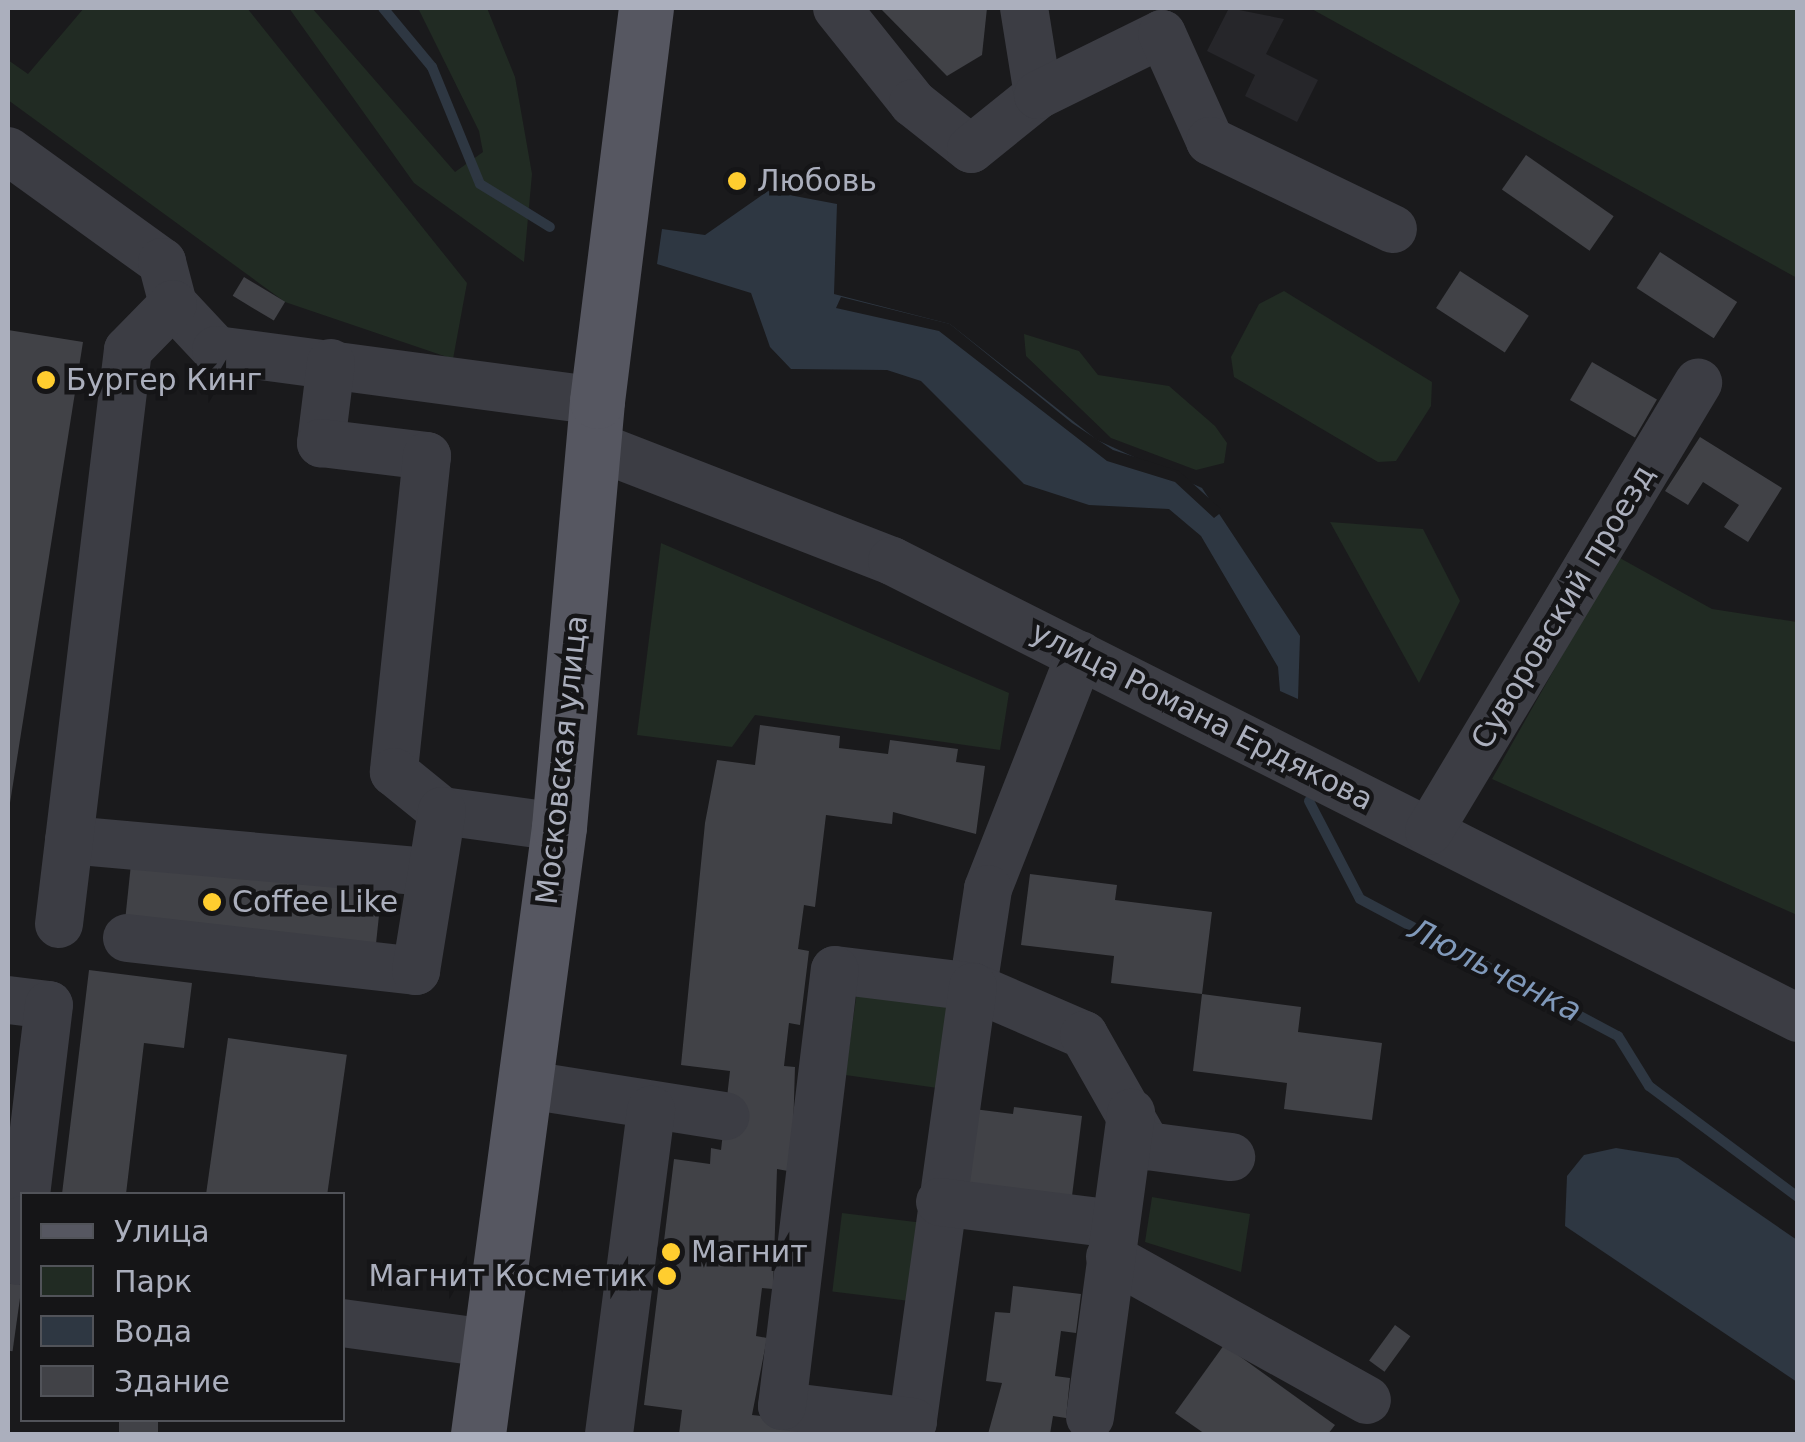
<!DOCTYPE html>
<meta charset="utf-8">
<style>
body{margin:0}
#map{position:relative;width:1805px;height:1442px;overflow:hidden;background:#1a1a1c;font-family:"DejaVu Sans",sans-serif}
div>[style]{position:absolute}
.built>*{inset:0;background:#26262a}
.green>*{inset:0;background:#212b23;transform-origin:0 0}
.water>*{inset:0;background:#2e3742}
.pier>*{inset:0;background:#1a1a1c}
.stream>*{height:10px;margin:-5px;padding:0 5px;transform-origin:5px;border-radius:5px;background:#2e3742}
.building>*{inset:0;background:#414247;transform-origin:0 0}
.minor>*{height:48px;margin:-24px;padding:0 24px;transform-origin:24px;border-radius:24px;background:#3c3d44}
.major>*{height:55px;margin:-27.5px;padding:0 27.5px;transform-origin:27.5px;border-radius:27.5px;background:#565761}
.dots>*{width:28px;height:28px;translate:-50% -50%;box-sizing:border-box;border:5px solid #151517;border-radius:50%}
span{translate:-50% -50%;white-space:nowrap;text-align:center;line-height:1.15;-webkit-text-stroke:9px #151517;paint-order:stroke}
.poi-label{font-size:30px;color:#abafbd}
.left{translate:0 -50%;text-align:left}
.right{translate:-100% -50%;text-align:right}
.street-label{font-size:30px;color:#abafbd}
.water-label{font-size:32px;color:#8099ba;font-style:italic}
.frame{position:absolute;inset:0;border:10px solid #abafbd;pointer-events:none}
.legend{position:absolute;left:20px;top:1192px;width:325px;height:230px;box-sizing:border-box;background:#151517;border:2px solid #515359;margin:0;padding:12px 18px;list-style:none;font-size:30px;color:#abafbd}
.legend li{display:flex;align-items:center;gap:20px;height:50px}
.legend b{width:50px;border:2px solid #515359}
</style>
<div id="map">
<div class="built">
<i style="clip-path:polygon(1229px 8px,1284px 19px,1266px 54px,1318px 80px,1297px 122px,1245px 96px,1255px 75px,1207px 51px)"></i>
</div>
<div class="green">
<i style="clip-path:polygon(84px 8px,247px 8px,467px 283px,453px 359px,285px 302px,8px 100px,8px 60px,28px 74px)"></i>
<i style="clip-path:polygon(289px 8px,312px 8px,455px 172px,483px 152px,479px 131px,418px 8px,487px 8px,515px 77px,532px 174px,524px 262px,414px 183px)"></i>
<i style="clip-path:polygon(1310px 8px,1797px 8px,1797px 278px)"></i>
<i style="clip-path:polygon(1284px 291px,1432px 382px,1431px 406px,1396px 461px,1378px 462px,1234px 377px,1231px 357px,1259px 304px)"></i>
<i style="clip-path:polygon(1024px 334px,1079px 351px,1098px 375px,1169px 386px,1215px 426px,1227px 443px,1224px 463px,1196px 470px,1111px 438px,1026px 356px)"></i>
<i style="clip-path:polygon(1330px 522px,1423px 529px,1460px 601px,1419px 683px)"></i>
<i style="clip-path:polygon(661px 543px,1009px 693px,1000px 750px,755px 715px,732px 747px,637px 735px)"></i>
<i style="clip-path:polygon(1618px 557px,1712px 609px,1797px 622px,1797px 915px,1492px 779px)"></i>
<i style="left:859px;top:977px;width:99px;height:99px;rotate:8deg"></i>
<i style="clip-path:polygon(1152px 1197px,1250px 1214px,1241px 1272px,1145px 1242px)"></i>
<i style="left:842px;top:1213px;width:78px;height:79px;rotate:7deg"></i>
</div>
<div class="water">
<i style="clip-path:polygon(768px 191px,837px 204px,834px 294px,950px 324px,1097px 440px,1202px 488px,1300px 636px,1298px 699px,1280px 691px,1278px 667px,1201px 536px,1169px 509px,1089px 505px,1024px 484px,921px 381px,887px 370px,791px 369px,770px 347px,751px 293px,657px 264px,662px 229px,705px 235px)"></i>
<i style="clip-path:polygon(1616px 1148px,1678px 1158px,1797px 1240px,1797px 1382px,1565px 1226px,1567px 1176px,1584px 1155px)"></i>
</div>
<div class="pier">
<i style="clip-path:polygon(841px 297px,950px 324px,1072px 423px,1113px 450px,1179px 471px,1223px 511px,1214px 518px,1175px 482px,1107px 461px,939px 331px,836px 308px)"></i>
</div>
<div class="stream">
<i style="left:383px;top:8px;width:77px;rotate:50.3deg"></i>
<i style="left:432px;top:67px;width:126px;rotate:67.7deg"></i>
<i style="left:480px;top:184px;width:82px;rotate:31.6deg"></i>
<i style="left:1309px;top:801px;width:110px;rotate:62.5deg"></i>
<i style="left:1360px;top:899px;width:292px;rotate:28deg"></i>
<i style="left:1618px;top:1036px;width:59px;rotate:58.2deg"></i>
<i style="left:1649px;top:1086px;width:186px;rotate:36.7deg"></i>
</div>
<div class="building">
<i style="clip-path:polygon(880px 8px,987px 8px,982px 55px,947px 76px)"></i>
<i style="left:1526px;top:155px;width:107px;height:42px;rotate:35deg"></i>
<i style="left:1660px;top:252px;width:92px;height:43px;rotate:33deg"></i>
<i style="left:1460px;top:271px;width:82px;height:44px;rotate:33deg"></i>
<i style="left:244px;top:277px;width:48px;height:22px;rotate:31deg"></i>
<i style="clip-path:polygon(8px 330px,83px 342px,10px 803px,8px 803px)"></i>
<i style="left:1592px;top:362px;width:75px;height:44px;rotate:30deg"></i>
<i style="clip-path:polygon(1700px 437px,1782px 488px,1748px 542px,1724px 527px,1739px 505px,1703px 482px,1688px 505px,1665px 491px)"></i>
<i style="clip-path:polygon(760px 725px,840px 736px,839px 748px,888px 754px,890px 740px,958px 749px,956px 762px,985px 766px,976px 834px,893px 812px,892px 824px,826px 815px,815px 907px,804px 905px,798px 949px,809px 951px,800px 1025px,789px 1023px,784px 1066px,795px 1067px,793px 1133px,788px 1171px,777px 1169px,773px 1289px,762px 1288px,756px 1336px,767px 1338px,752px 1415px,943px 1434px,679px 1434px,682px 1410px,644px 1405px,674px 1159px,710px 1164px,711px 1148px,721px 1150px,730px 1071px,681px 1065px,705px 823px,717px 760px,755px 765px)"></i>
<i style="left:131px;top:864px;width:252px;height:61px;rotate:6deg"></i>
<i style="clip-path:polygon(1030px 874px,1117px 885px,1115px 900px,1212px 912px,1202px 994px,1301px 1007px,1298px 1032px,1382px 1043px,1372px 1120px,1284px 1109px,1287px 1083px,1193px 1071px,1202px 994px,1111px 983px,1114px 956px,1021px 945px)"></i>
<i style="clip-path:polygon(89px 970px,192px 983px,184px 1048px,144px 1043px,126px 1194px,62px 1194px)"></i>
<i style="left:228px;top:1038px;width:120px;height:157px;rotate:8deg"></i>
<i style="clip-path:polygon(1014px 1107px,1082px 1116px,1070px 1212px,954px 1197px,966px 1108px,1013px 1114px)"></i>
<i style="left:8px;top:1283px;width:14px;height:67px;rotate:8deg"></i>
<i style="clip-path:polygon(1013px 1286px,1081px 1294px,1076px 1333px,1061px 1331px,1055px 1376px,1070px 1378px,1066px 1418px,1053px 1416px,1050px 1434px,988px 1434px,1002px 1383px,986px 1381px,995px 1312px,1010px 1313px)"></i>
<i style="left:1395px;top:1325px;width:19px;height:44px;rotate:36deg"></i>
<i style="clip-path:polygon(1224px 1345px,1335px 1425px,1328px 1434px,1205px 1434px,1175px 1413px)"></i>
<i style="left:119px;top:1420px;width:39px;height:14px"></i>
</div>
<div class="minor">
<i style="left:837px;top:8px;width:122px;rotate:51.3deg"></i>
<i style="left:913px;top:103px;width:74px;rotate:38.4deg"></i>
<i style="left:971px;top:149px;width:86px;rotate:-38.9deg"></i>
<i style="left:1038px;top:95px;width:88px;rotate:-99.1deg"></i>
<i style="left:1038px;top:95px;width:138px;rotate:-26.2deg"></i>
<i style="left:1162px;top:34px;width:117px;rotate:65.8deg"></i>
<i style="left:1210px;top:141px;width:203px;rotate:25.7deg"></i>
<i style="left:8px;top:151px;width:190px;rotate:35.8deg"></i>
<i style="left:162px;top:262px;width:43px;rotate:75.3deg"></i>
<i style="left:173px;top:304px;width:63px;rotate:46.9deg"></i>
<i style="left:216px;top:350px;width:384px;rotate:7.6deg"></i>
<i style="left:331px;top:363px;width:81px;rotate:97.1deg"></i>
<i style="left:321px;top:443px;width:107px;rotate:7deg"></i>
<i style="left:427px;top:456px;width:318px;rotate:96deg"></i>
<i style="left:394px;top:772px;width:62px;rotate:39.1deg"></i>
<i style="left:442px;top:811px;width:118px;rotate:7.8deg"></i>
<i style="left:593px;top:445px;width:321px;rotate:21.2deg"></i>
<i style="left:892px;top:561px;width:1015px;rotate:26.77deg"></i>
<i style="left:1080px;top:655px;width:251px;rotate:111.5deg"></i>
<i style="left:988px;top:889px;width:99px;rotate:98.7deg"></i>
<i style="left:973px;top:987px;width:121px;rotate:23.4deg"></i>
<i style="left:1084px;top:1035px;width:128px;rotate:60.4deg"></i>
<i style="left:1147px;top:1146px;width:85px;rotate:7.5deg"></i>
<i style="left:1429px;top:831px;width:523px;rotate:-59.02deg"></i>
<i style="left:69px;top:840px;width:363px;rotate:5.1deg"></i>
<i style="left:59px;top:924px;width:578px;rotate:-83.15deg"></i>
<i style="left:128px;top:350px;width:64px;rotate:-45.6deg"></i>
<i style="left:127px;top:938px;width:291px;rotate:6.5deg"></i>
<i style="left:416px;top:971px;width:162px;rotate:-80.8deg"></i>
<i style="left:835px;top:970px;width:139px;rotate:7deg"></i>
<i style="left:973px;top:987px;width:439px;rotate:97.9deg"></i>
<i style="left:913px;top:1422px;width:132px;rotate:-173deg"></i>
<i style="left:782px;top:1406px;width:439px;rotate:-83.1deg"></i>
<i style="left:8px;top:1000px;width:41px;rotate:7deg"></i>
<i style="left:49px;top:1005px;width:190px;rotate:96.9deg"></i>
<i style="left:522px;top:1084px;width:206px;rotate:9deg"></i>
<i style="left:940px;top:1202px;width:175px;rotate:7.2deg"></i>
<i style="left:1110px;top:1257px;width:294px;rotate:29.1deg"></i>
<i style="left:18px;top:1261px;width:41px;rotate:-84.4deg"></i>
<i style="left:342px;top:1323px;width:147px;rotate:7.8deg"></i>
<i style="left:1090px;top:1417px;width:307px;rotate:-82.3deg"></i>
<i style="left:609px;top:1434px;width:327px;rotate:-82.6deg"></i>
</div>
<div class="major">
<i style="left:478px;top:1434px;width:612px;rotate:-82.4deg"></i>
<i style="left:559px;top:827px;width:428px;rotate:-84.9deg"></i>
<i style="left:597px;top:401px;width:396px;rotate:-82.9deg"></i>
</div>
<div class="dots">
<i style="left:737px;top:181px;background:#ffcd2f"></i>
<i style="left:46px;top:380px;background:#ffcd2f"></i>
<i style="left:212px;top:902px;background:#ffcd2f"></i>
<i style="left:671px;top:1252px;background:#ffcd2f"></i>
<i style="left:667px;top:1276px;background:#ffcd2f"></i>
</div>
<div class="poi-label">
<span class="left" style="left:757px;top:181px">Любовь</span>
<span class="left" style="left:66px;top:380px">Бургер Кинг</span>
<span class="left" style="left:232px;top:902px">Coffee Like</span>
<span class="left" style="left:691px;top:1252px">Магнит</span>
<span class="right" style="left:647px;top:1276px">Магнит Косметик</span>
</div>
<div class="street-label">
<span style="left:1563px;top:607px;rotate:-59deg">Суворовский проезд</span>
<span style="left:1202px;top:716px;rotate:27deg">улица Романа Ердякова</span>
<span style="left:562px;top:760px;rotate:-84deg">Московская улица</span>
</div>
<div class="water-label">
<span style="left:1495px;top:970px;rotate:27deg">Люльченка</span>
</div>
<div class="frame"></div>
<ul class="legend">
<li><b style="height:12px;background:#565761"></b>Улица</li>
<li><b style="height:28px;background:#212b23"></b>Парк</li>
<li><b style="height:28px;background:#2e3742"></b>Вода</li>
<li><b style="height:28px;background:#414247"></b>Здание</li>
</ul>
</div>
